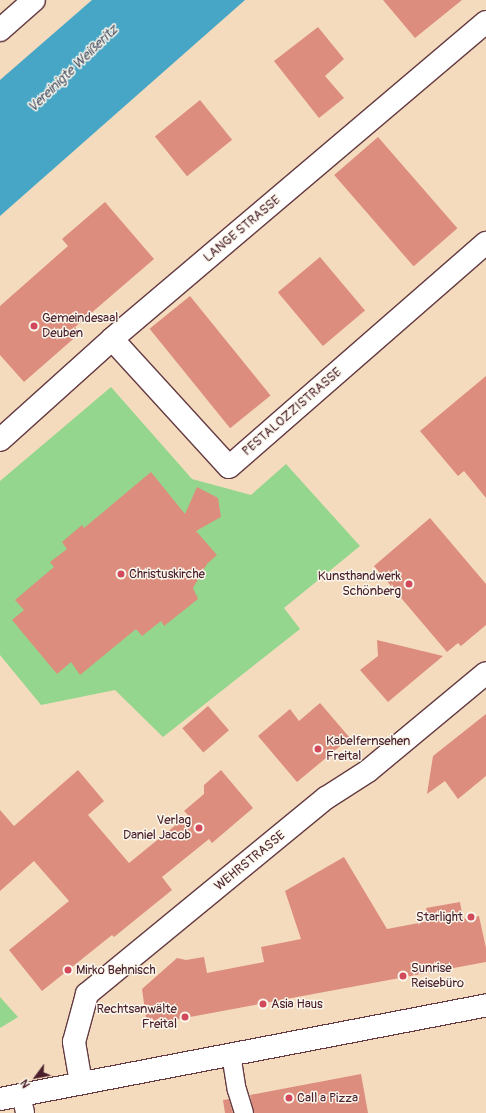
<!DOCTYPE html>
<meta charset="utf-8">
<style>
body{margin:0}
#map{position:relative;width:486px;height:1113px;overflow:hidden;background:#f4dbbe;font-family:Pangolin,sans-serif}
div>[style]{position:absolute}
.green>*{inset:0;background:#94d68d}
.water>*{inset:0;background:#47a6c6}
.building>*{inset:0;background:#dd8d7d;transform-origin:0 0}
.roads{filter:drop-shadow(1px 0 #643b41) drop-shadow(-1px 0 #643b41) drop-shadow(0 1px #643b41) drop-shadow(0 -1px #643b41)}
.lane>*{height:18px;margin:-9px;padding:0 9px;transform-origin:9px;border-radius:9px;background:#fff}
.street>*{height:22px;margin:-11px;padding:0 11px;transform-origin:11px;border-radius:11px;background:#fff}
.secondary>*{height:22px;margin:-11px;padding:0 11px;transform-origin:11px;border-radius:11px;background:#fff}
.dots>*{width:11px;height:11px;translate:-50% -50%;box-sizing:border-box;border:2px solid #fbf7ec;border-radius:50%}
span{translate:-50% -50%;white-space:nowrap;text-align:center;line-height:1.15;-webkit-text-stroke:3px #fbf7ec;paint-order:stroke}
.street-label{font-size:13px;color:#4a1f2b}
.poi-label{font-size:13px;color:#4a1f2b}
.left{translate:0 -50%;text-align:left}
.right{translate:-100% -50%;text-align:right}
.water-label{font-size:14px;color:#495569;font-style:italic}
.north{position:absolute;left:16px;top:1057px;width:40px;height:40px;-webkit-text-stroke:3px #fbf7ec;paint-order:stroke;rotate:238deg;font-size:11px;font-weight:700;line-height:16px;text-align:center;color:#4a1f2b}
.north::after{content:'';display:block;margin:auto;width:14px;height:18px;background:#4a1f2b;clip-path:polygon(50% 0,100% 100%,50% 72%,0 100%)}
</style>
<div id="map">
<div class="green">
<i style="clip-path:polygon(111px 387px,192px 479px,251px 495px,286px 464px,360px 546px,284px 608px,300px 629px,163px 737px,115px 690px,41px 705px,0 655px,0 481px)"></i>
<i style="clip-path:polygon(0 997px,18px 1017px,0 1028px)"></i>
</div>
<div class="water">
<i style="clip-path:polygon(92px 0,245px 0,0 216px,0 80px)"></i>
</div>
<div class="building">
<i style="clip-path:polygon(383px 0,462px 0,415px 38px)"></i>
<i style="clip-path:polygon(318px 27px,344px 59px,325px 76px,344px 98px,319px 118px,274px 61px)"></i>
<i style="left:200px;top:100px;width:51px;height:58px;rotate:51deg"></i>
<i style="left:378px;top:137px;width:121px;height:58px;rotate:49deg"></i>
<i style="clip-path:polygon(105px 202px,154px 259px,75px 327px,80px 333px,24px 382px,0 355px,0 306px,68px 246px,62px 239px)"></i>
<i style="left:320px;top:257px;width:70px;height:55px;rotate:50deg"></i>
<i style="left:190px;top:296px;width:128px;height:52px;rotate:51deg"></i>
<i style="clip-path:polygon(486px 376px,486px 498px,464px 471px,458px 476px,420px 431px)"></i>
<i style="clip-path:polygon(151px 472px,185px 514px,197px 487px,218px 498px,221px 517px,196px 531px,217px 555px,207px 564px,193px 588px,198px 599px,164px 626px,161px 621px,142px 636px,136px 629px,80px 675px,71px 662px,57px 674px,12px 620px,24px 610px,15px 600px,54px 567px,50px 562px,67px 549px,62px 542px,82px 525px,84px 528px)"></i>
<i style="clip-path:polygon(430px 518px,486px 584px,486px 625px,461px 646px,458px 643px,447px 652px,374px 566px)"></i>
<i style="clip-path:polygon(377px 640px,443px 656px,388px 702px,360px 670px,378px 656px)"></i>
<i style="clip-path:polygon(320px 703px,350px 738px,297px 782px,258px 736px,290px 709px,299px 721px)"></i>
<i style="left:208px;top:706px;width:32px;height:34px;rotate:49deg"></i>
<i style="clip-path:polygon(486px 714px,486px 776px,458px 799px,445px 781px,427px 794px,433px 756px)"></i>
<i style="clip-path:polygon(78px 770px,104px 801px,88px 815px,129px 863px,188px 815px,184px 811px,204px 794px,204px 785px,221px 770px,253px 808px,212px 843px,209px 839px,162px 877px,172px 890px,114px 937px,112px 935px,42px 991px,9px 950px,69px 901px,34px 861px,0 891px,0 810px,14px 826px)"></i>
<i style="clip-path:polygon(344px 857px,387px 929px,429px 921px,426px 908px,460px 902px,463px 919px,479px 916px,486px 948px,486px 962px,147px 1025px,142px 989px,177px 958px,186px 960px,204px 957px,207px 973px,264px 962px,261px 947px,301px 939px,285px 891px)"></i>
<i style="clip-path:polygon(361px 1074px,368px 1113px,254px 1113px,250px 1095px)"></i>
<i style="clip-path:polygon(229px 1099px,233px 1113px,225px 1113px,223px 1100px)"></i>
</div>
<div class="roads">
<div class="lane">
<i style="left:231px;top:1054px;width:36px;rotate:81deg"></i>
<i style="left:237px;top:1090px;width:24px;rotate:73deg"></i>
<i style="left:21px;top:1095px;width:18px;rotate:77deg"></i>
</div>
<div class="street">
<i style="left:0;top:30px;width:45px;rotate:-41.4deg"></i>
<i style="left:112px;top:339px;width:173px;rotate:47.6deg"></i>
<i style="left:229px;top:467px;width:341px;rotate:-41.1deg"></i>
<i style="left:0;top:440px;width:151px;rotate:-42deg"></i>
<i style="left:112px;top:339px;width:490px;rotate:-40.3deg"></i>
<i style="left:81px;top:1083px;width:42px;rotate:-99.7deg"></i>
<i style="left:74px;top:1042px;width:50px;rotate:-74.8deg"></i>
<i style="left:87px;top:994px;width:309px;rotate:-39.4deg"></i>
<i style="left:326px;top:798px;width:50px;rotate:-32.7deg"></i>
<i style="left:368px;top:771px;width:153px;rotate:-39.7deg"></i>
</div>
<div class="secondary">
<i style="left:0;top:1099px;width:495px;rotate:-10.9deg"></i>
</div>
</div>
<div class="dots">
<i style="left:34px;top:326px;background:#d1495b"></i>
<i style="left:121px;top:574px;background:#d1495b"></i>
<i style="left:409px;top:584px;background:#d1495b"></i>
<i style="left:318px;top:749px;background:#d1495b"></i>
<i style="left:199px;top:828px;background:#d1495b"></i>
<i style="left:471px;top:917px;background:#d1495b"></i>
<i style="left:68px;top:970px;background:#d1495b"></i>
<i style="left:403px;top:976px;background:#d1495b"></i>
<i style="left:263px;top:1004px;background:#d1495b"></i>
<i style="left:185px;top:1017px;background:#d1495b"></i>
<i style="left:289px;top:1098px;background:#d1495b"></i>
</div>
<div class="street-label">
<span style="left:242px;top:229px;rotate:-40deg">LANGE STRASSE</span>
<span style="left:292px;top:412px;rotate:-41deg">PESTALOZZISTRASSE</span>
<span style="left:250px;top:861px;rotate:-39deg">WEHRSTRASSE</span>
</div>
<div class="poi-label">
<span class="left" style="left:42px;top:326px">Gemeindesaal<br>Deuben</span>
<span class="left" style="left:129px;top:574px">Christuskirche</span>
<span class="right" style="left:401px;top:584px">Kunsthandwerk<br>Schönberg</span>
<span class="left" style="left:326px;top:749px">Kabelfernsehen<br>Freital</span>
<span class="right" style="left:191px;top:828px">Verlag<br>Daniel Jacob</span>
<span class="right" style="left:463px;top:917px">Starlight</span>
<span class="left" style="left:411px;top:976px">Sunrise<br>Reisebüro</span>
<span class="left" style="left:76px;top:970px">Mirko Behnisch</span>
<span class="left" style="left:271px;top:1004px">Asia Haus</span>
<span class="right" style="left:177px;top:1017px">Rechtsanwälte<br>Freital</span>
<span class="left" style="left:297px;top:1098px">Call a Pizza</span>
</div>
<div class="water-label">
<span style="left:73px;top:69px;rotate:-44deg">Vereinigte Weißeritz</span>
</div>
<div class="north">N</div>
</div>
